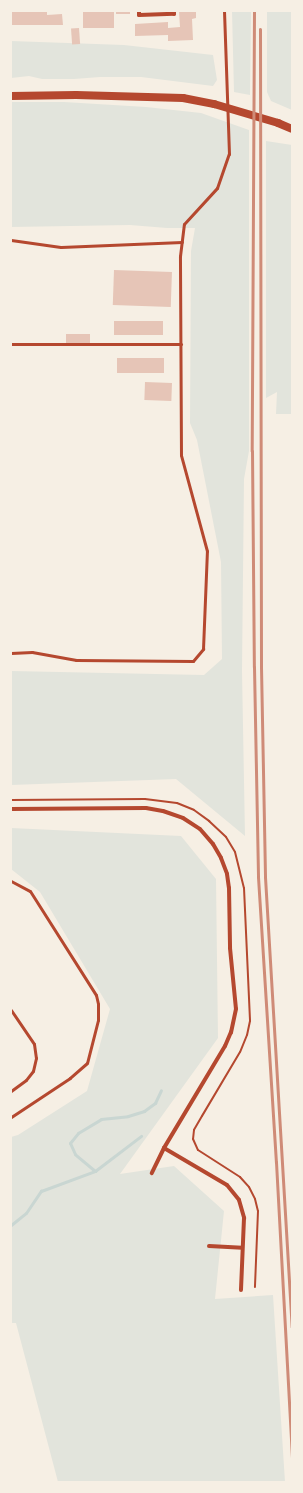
<!DOCTYPE html>
<style>
body{margin:0}
#map{position:relative;width:303px;height:1493px;overflow:hidden;background:#f6efe4;font-family:Jost,sans-serif}
div>[style]{position:absolute}
.green>*{inset:0;background:#e2e4dc}
.stream>*{height:3px;margin:-1.5px;padding:0 1.5px;transform-origin:1.5px;border-radius:1.5px;background:#c9d6d2}
.building>*{inset:0;background:#e6c5b7;transform-origin:0 0}
.path>*{height:2px;margin:-1px;padding:0 1px;transform-origin:1px;border-radius:1px;background:#b5482f}
.service>*{height:3px;margin:-1.5px;padding:0 1.5px;transform-origin:1.5px;border-radius:1.5px;background:#b5482f}
.minor>*{height:4px;margin:-2px;padding:0 2px;transform-origin:2px;border-radius:2px;background:#b5482f}
.secondary>*{height:8px;margin:-4px;padding:0 4px;transform-origin:4px;border-radius:4px;background:#b5482f}
.rail>*{height:3px;margin:-1.5px;padding:0 1.5px;transform-origin:1.5px;border-radius:1.5px;background:#cf8b77}
span{translate:-50% -50%;white-space:nowrap;text-align:center;line-height:1.15;-webkit-text-stroke:4px #f6efe4;paint-order:stroke}
.frame{position:absolute;inset:0;border:12px solid #f6efe4;pointer-events:none}
</style>
<div id="map">
<div class="green">
<i style="clip-path:polygon(232px 11px,251px 11px,250px 95px,234px 92px)"></i>
<i style="clip-path:polygon(267px 11px,292px 11px,292px 110px,271px 101px,267px 92px)"></i>
<i style="clip-path:polygon(11px 41px,124px 45px,213px 55px,217px 80px,213px 86px,141px 77px,100px 77px,74px 79px,42px 79px,29px 76px,11px 78px)"></i>
<i style="clip-path:polygon(11px 102px,64px 102px,146px 107px,201px 113px,249px 130px,249px 451px,244px 479px,242px 671px,245px 836px,176px 779px,11px 785px,11px 671px,204px 675px,222px 659px,221px 562px,197px 440px,190px 423px,191px 251px,195px 228px,167px 228px,130px 225px,11px 227px)"></i>
<i style="clip-path:polygon(266px 141px,292px 145px,292px 414px,276px 414px,277px 392px,266px 398px)"></i>
<i style="clip-path:polygon(11px 828px,181px 836px,216px 879px,218px 1038px,120px 1174px,174px 1166px,224px 1211px,215px 1299px,273px 1295px,285px 1482px,58px 1482px,16px 1323px,11px 1323px,11px 1137px,18px 1135px,87px 1091px,110px 1009px,40px 892px,11px 869px)"></i>
</div>
<div class="stream">
<i style="left:95px;top:1171px;width:26px;rotate:-140deg"></i>
<i style="left:75px;top:1154px;width:12px;rotate:-114deg"></i>
<i style="left:70px;top:1143px;width:13px;rotate:-51deg"></i>
<i style="left:78px;top:1133px;width:27px;rotate:-31deg"></i>
<i style="left:101px;top:1119px;width:27px;rotate:-6deg"></i>
<i style="left:128px;top:1116px;width:17px;rotate:-17deg"></i>
<i style="left:144px;top:1111px;width:14px;rotate:-36deg"></i>
<i style="left:155px;top:1103px;width:14px;rotate:-65deg"></i>
<i style="left:11px;top:1225px;width:19px;rotate:-39deg"></i>
<i style="left:26px;top:1213px;width:27px;rotate:-56deg"></i>
<i style="left:41px;top:1191px;width:58px;rotate:-20.3deg"></i>
<i style="left:95px;top:1171px;width:58px;rotate:-37.3deg"></i>
</div>
<div class="building">
<i style="clip-path:polygon(47px 11px,47px 15px,62px 14px,63px 25px,12px 25px,12px 12px)"></i>
<i style="left:116px;top:11px;width:14px;height:3px"></i>
<i style="clip-path:polygon(179px 11px,196px 11px,196px 18px,192px 19px,193px 40px,168px 41px,168px 35px,135px 36px,135px 24px,168px 22px,168px 28px,180px 27px)"></i>
<i style="left:114px;top:12px;width:16px;height:31px;rotate:90deg"></i>
<i style="left:79px;top:28px;width:16px;height:8px;rotate:86deg"></i>
<i style="left:114px;top:270px;width:58px;height:35px;rotate:2deg"></i>
<i style="left:114px;top:321px;width:49px;height:14px"></i>
<i style="left:66px;top:334px;width:24px;height:10px"></i>
<i style="left:164px;top:358px;width:15px;height:47px;rotate:90deg"></i>
<i style="left:145px;top:382px;width:27px;height:18px;rotate:2deg"></i>
</div>
<div class="path">
<i style="left:11px;top:800px;width:134px;rotate:-0.4deg"></i>
<i style="left:145px;top:799px;width:32px;rotate:7deg"></i>
<i style="left:177px;top:803px;width:18px;rotate:22deg"></i>
<i style="left:194px;top:810px;width:19px;rotate:36deg"></i>
<i style="left:209px;top:821px;width:23px;rotate:43deg"></i>
<i style="left:226px;top:837px;width:17px;rotate:59deg"></i>
<i style="left:235px;top:852px;width:37px;rotate:76deg"></i>
<i style="left:244px;top:888px;width:133px;rotate:87.4deg"></i>
<i style="left:250px;top:1021px;width:14px;rotate:102deg"></i>
<i style="left:247px;top:1035px;width:18px;rotate:112deg"></i>
<i style="left:240px;top:1052px;width:74px;rotate:120.7deg"></i>
<i style="left:202px;top:1116px;width:16px;rotate:120deg"></i>
<i style="left:194px;top:1130px;width:9px;rotate:96deg"></i>
<i style="left:193px;top:1139px;width:12px;rotate:66deg"></i>
<i style="left:198px;top:1150px;width:50px;rotate:32.7deg"></i>
<i style="left:240px;top:1177px;width:13px;rotate:48deg"></i>
<i style="left:249px;top:1187px;width:13px;rotate:63deg"></i>
<i style="left:255px;top:1199px;width:12px;rotate:76deg"></i>
<i style="left:258px;top:1211px;width:76px;rotate:92.3deg"></i>
</div>
<div class="service">
<i style="left:11px;top:240px;width:50px;rotate:8deg"></i>
<i style="left:61px;top:247px;width:121px;rotate:-2.4deg"></i>
<i style="left:11px;top:344px;width:170px"></i>
<i style="left:11px;top:653px;width:21px;rotate:-3deg"></i>
<i style="left:32px;top:652px;width:45px;rotate:10.3deg"></i>
<i style="left:76px;top:660px;width:117px;rotate:0.5deg"></i>
<i style="left:193px;top:661px;width:16px;rotate:-50deg"></i>
<i style="left:203px;top:649px;width:98px;rotate:-87.7deg"></i>
<i style="left:207px;top:551px;width:99px;rotate:-105.2deg"></i>
<i style="left:181px;top:455px;width:199px;rotate:-90.3deg"></i>
<i style="left:180px;top:256px;width:32px;rotate:-83deg"></i>
<i style="left:184px;top:224px;width:49px;rotate:-47.5deg"></i>
<i style="left:217px;top:188px;width:36px;rotate:-71deg"></i>
<i style="left:229px;top:154px;width:143px;rotate:-92deg"></i>
<i style="left:11px;top:881px;width:21px;rotate:28deg"></i>
<i style="left:30px;top:891px;width:123px;rotate:57.6deg"></i>
<i style="left:96px;top:995px;width:9px;rotate:77deg"></i>
<i style="left:98px;top:1004px;width:16px;rotate:90deg"></i>
<i style="left:98px;top:1020px;width:44px;rotate:104.3deg"></i>
<i style="left:87px;top:1063px;width:23px;rotate:139deg"></i>
<i style="left:70px;top:1078px;width:71px;rotate:146.5deg"></i>
<i style="left:11px;top:1010px;width:41px;rotate:55.9deg"></i>
<i style="left:34px;top:1044px;width:14px;rotate:82deg"></i>
<i style="left:36px;top:1058px;width:13px;rotate:103deg"></i>
<i style="left:33px;top:1071px;width:11px;rotate:128deg"></i>
<i style="left:26px;top:1080px;width:19px;rotate:144deg"></i>
</div>
<div class="minor">
<i style="left:139px;top:11px;width:4px;rotate:90deg"></i>
<i style="left:139px;top:15px;width:35px;rotate:-2deg"></i>
<i style="left:174px;top:14px;width:3px;rotate:-90deg"></i>
<i style="left:11px;top:809px;width:135px;rotate:-0.4deg"></i>
<i style="left:146px;top:808px;width:17px;rotate:10deg"></i>
<i style="left:163px;top:811px;width:21px;rotate:19deg"></i>
<i style="left:183px;top:818px;width:20px;rotate:33deg"></i>
<i style="left:200px;top:829px;width:20px;rotate:49deg"></i>
<i style="left:213px;top:844px;width:16px;rotate:60deg"></i>
<i style="left:221px;top:858px;width:17px;rotate:69deg"></i>
<i style="left:227px;top:874px;width:14px;rotate:82deg"></i>
<i style="left:229px;top:888px;width:60px;rotate:89deg"></i>
<i style="left:230px;top:948px;width:61px;rotate:84.4deg"></i>
<i style="left:236px;top:1009px;width:24px;rotate:102deg"></i>
<i style="left:231px;top:1032px;width:15px;rotate:113deg"></i>
<i style="left:225px;top:1046px;width:119px;rotate:120.9deg"></i>
<i style="left:164px;top:1148px;width:28px;rotate:116deg"></i>
<i style="left:164px;top:1148px;width:73px;rotate:30.4deg"></i>
<i style="left:227px;top:1185px;width:19px;rotate:51deg"></i>
<i style="left:239px;top:1200px;width:19px;rotate:74deg"></i>
<i style="left:244px;top:1218px;width:72px;rotate:92.4deg"></i>
<i style="left:209px;top:1246px;width:33px;rotate:3deg"></i>
</div>
<div class="secondary">
<i style="left:11px;top:96px;width:65px;rotate:-0.9deg"></i>
<i style="left:76px;top:95px;width:107px;rotate:1.6deg"></i>
<i style="left:183px;top:98px;width:32px;rotate:11deg"></i>
<i style="left:214px;top:104px;width:67px;rotate:16.5deg"></i>
<i style="left:278px;top:123px;width:15px;rotate:23deg"></i>
</div>
<div class="rail">
<i style="left:254px;top:11px;width:440px;rotate:90.3deg"></i>
<i style="left:252px;top:451px;width:216px;rotate:89.5deg"></i>
<i style="left:254px;top:667px;width:210px;rotate:88.9deg"></i>
<i style="left:258px;top:877px;width:286px;rotate:86.4deg"></i>
<i style="left:276px;top:1162px;width:300px;rotate:86.9deg"></i>
<i style="left:260px;top:29px;width:638px;rotate:89.91deg"></i>
<i style="left:261px;top:667px;width:210px;rotate:88.9deg"></i>
<i style="left:265px;top:877px;width:451px;rotate:86.6deg"></i>
</div>
<div class="frame"></div>
</div>
